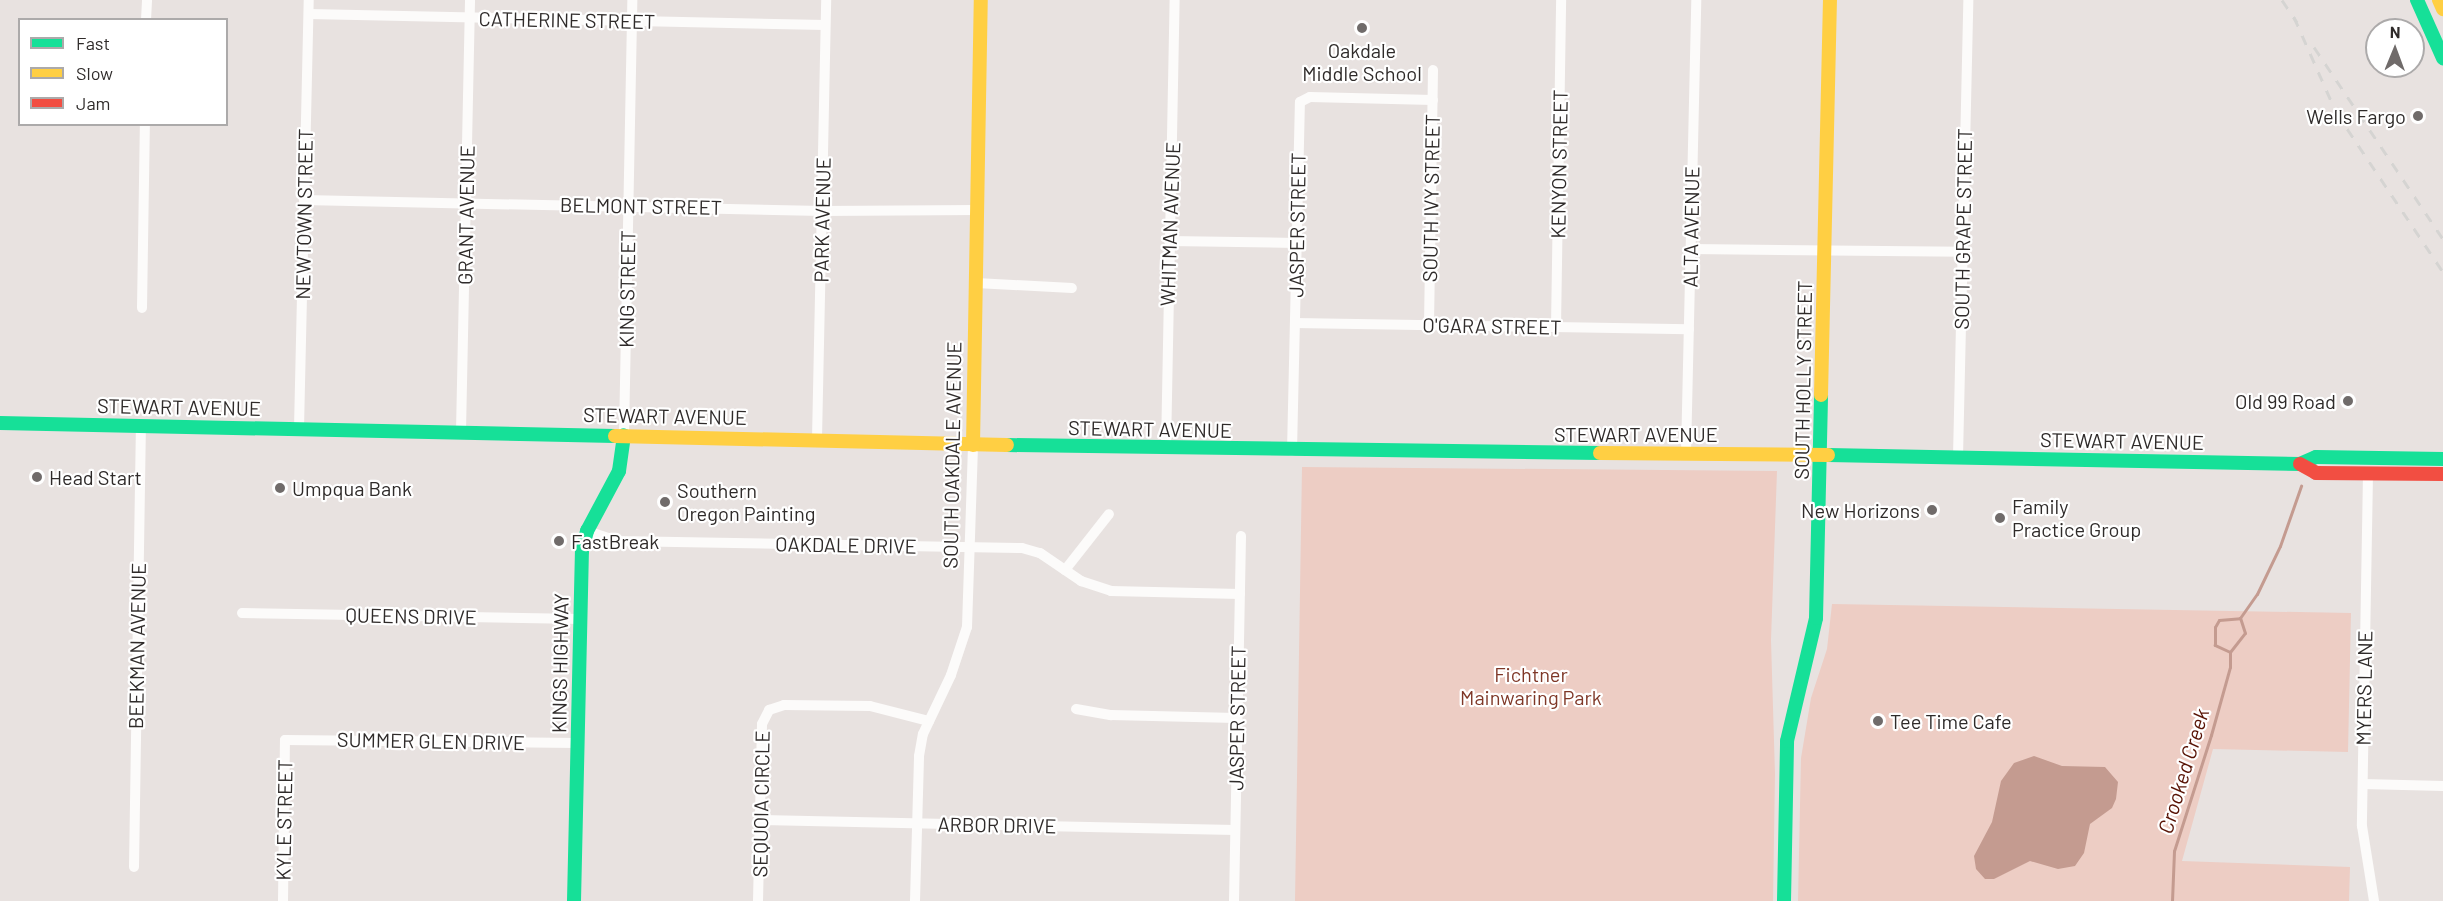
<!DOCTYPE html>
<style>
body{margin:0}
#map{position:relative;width:2443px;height:901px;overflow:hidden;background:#e8e2e0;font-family:Barlow,sans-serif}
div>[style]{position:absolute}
.green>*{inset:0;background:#edcdc4}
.water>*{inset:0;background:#c49b90}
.stream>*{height:3px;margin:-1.5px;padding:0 1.5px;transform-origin:1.5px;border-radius:1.5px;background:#c49b90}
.street>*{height:10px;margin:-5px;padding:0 5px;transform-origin:5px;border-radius:5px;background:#fcfbfa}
.fast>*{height:14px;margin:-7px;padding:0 7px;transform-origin:7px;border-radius:7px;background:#16e098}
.slow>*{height:14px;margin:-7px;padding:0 7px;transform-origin:7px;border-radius:7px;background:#ffcf43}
.jam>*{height:14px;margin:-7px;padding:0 7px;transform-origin:7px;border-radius:7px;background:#f24e42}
.rail>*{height:3px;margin-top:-1.5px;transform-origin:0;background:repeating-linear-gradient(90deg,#d5d4d2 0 10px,transparent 0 20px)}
.dots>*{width:16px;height:16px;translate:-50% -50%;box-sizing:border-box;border:3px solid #fff;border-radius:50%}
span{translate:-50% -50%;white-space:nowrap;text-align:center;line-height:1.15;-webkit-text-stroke:4.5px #fff;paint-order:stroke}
.street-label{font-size:20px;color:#2f2b2a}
.poi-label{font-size:20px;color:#2f2b2a}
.right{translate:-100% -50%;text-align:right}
.left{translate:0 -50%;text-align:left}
.park-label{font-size:20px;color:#7f3727}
.water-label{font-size:21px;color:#581204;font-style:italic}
.legend{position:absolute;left:18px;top:18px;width:210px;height:108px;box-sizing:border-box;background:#fff;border:2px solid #acaaaa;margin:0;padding:8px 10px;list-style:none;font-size:18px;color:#2f2b2a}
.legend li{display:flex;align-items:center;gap:12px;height:30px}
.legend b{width:30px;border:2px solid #acaaaa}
.north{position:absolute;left:2365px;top:18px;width:60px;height:60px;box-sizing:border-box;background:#fff;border:2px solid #acaaaa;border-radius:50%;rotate:1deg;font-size:16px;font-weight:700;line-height:24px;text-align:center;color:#2f2b2a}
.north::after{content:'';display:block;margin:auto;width:21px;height:27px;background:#706b6a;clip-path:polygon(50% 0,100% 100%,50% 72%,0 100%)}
</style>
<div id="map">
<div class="green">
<i style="clip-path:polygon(1302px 467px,1777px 471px,1771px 640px,1775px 774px,1773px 901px,1295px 901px)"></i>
<i style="clip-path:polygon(1832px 604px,2351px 613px,2348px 752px,2213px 749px,2182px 861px,2350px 867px,2349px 901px,1798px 901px,1801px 758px,1811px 698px,1827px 649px)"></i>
</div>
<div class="water">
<i style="clip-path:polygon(2034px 756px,2062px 766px,2105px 767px,2118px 782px,2116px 799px,2112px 808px,2090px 824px,2084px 853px,2075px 866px,2058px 869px,2030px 861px,1994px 879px,1985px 879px,1976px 869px,1974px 856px,1992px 822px,2001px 781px,2014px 763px)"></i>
</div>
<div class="stream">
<i style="left:2230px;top:652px;width:17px;rotate:-155deg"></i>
<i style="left:2215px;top:645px;width:18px;rotate:-90deg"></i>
<i style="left:2215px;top:627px;width:8px;rotate:-60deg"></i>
<i style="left:2219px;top:620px;width:21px;rotate:-5deg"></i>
<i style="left:2172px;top:901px;width:50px;rotate:-87.7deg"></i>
<i style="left:2174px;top:851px;width:122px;rotate:-72.3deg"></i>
<i style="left:2211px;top:735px;width:71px;rotate:-74.4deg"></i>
<i style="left:2230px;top:667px;width:15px;rotate:-90deg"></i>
<i style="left:2230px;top:652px;width:24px;rotate:-52deg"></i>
<i style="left:2245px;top:633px;width:16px;rotate:-108deg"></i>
<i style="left:2240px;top:618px;width:29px;rotate:-55deg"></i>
<i style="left:2257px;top:594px;width:53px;rotate:-64.4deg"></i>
<i style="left:2280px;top:546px;width:64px;rotate:-70.7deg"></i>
</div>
<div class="street">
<i style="left:309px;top:14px;width:516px;rotate:1.22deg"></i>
<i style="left:146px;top:20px;width:20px;rotate:-87deg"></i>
<i style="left:304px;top:200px;width:518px;rotate:1.22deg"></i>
<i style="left:822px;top:211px;width:155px;rotate:-0.4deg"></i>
<i style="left:1169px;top:241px;width:127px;rotate:0.9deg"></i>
<i style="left:1691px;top:249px;width:272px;rotate:0.6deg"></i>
<i style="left:976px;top:283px;width:96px;rotate:3deg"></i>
<i style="left:142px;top:308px;width:184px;rotate:-89.1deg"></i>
<i style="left:1295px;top:323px;width:394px;rotate:0.9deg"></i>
<i style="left:1429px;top:325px;width:255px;rotate:-89.1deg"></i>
<i style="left:1556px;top:327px;width:327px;rotate:-89.1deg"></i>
<i style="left:299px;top:428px;width:428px;rotate:-88.7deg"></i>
<i style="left:461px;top:431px;width:431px;rotate:-88.8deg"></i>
<i style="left:624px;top:435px;width:435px;rotate:-88.9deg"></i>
<i style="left:817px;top:439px;width:439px;rotate:-88.8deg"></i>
<i style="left:1166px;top:449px;width:449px;rotate:-88.9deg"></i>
<i style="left:1292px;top:451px;width:349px;rotate:-88.7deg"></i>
<i style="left:1300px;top:102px;width:11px;rotate:-27deg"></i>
<i style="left:1310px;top:97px;width:123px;rotate:1.4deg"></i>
<i style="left:1686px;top:454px;width:454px;rotate:-88.7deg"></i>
<i style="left:1958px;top:457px;width:457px;rotate:-88.7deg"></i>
<i style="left:2368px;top:474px;width:352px;rotate:91deg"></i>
<i style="left:2362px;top:826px;width:76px;rotate:80.9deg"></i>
<i style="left:587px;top:531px;width:32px;rotate:18deg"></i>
<i style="left:617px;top:541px;width:405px;rotate:1deg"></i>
<i style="left:1022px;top:548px;width:19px;rotate:16deg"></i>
<i style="left:1040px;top:553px;width:50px;rotate:34.3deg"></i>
<i style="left:1081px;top:581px;width:32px;rotate:18deg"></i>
<i style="left:1111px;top:591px;width:129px;rotate:1.3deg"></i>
<i style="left:1065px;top:570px;width:71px;rotate:-51.8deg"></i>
<i style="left:242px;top:613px;width:338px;rotate:1deg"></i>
<i style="left:1076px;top:709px;width:36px;rotate:10deg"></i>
<i style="left:1111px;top:715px;width:125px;rotate:1.4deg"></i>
<i style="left:2363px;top:784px;width:80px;rotate:1.4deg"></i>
<i style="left:759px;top:820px;width:476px;rotate:1.2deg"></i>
<i style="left:134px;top:867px;width:441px;rotate:-89.1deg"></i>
<i style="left:283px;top:901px;width:161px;rotate:-89.3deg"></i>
<i style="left:285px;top:740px;width:292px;rotate:0.6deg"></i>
<i style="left:758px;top:901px;width:177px;rotate:-88.7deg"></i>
<i style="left:762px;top:724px;width:16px;rotate:-63deg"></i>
<i style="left:769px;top:710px;width:16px;rotate:-18deg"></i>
<i style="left:784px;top:705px;width:86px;rotate:0.7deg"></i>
<i style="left:870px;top:706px;width:61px;rotate:14.3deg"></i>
<i style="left:915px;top:901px;width:145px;rotate:-88.4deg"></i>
<i style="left:919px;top:756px;width:22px;rotate:-80deg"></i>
<i style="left:923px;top:734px;width:65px;rotate:-64.6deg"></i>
<i style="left:951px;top:675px;width:51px;rotate:-71.6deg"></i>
<i style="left:967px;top:627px;width:182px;rotate:-88.1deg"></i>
<i style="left:1234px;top:901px;width:365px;rotate:-88.9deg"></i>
</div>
<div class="fast">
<i style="left:2417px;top:0;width:64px;rotate:65.9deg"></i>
<i style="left:0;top:423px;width:615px;rotate:1.21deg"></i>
<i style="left:1007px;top:445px;width:593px;rotate:0.77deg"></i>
<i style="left:1828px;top:455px;width:472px;rotate:1.1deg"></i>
<i style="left:2300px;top:464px;width:17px;rotate:-24deg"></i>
<i style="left:2316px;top:457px;width:127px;rotate:0.9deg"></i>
<i style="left:574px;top:901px;width:350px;rotate:-88.7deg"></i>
<i style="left:582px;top:551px;width:21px;rotate:-76deg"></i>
<i style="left:587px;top:531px;width:68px;rotate:-61.9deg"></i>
<i style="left:619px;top:471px;width:36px;rotate:-82deg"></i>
<i style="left:1784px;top:901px;width:160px;rotate:-88.9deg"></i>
<i style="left:1787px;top:741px;width:126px;rotate:-76.7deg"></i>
<i style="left:1816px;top:618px;width:223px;rotate:-88.7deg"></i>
</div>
<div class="slow">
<i style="left:2439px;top:0;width:10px;rotate:66deg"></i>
<i style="left:1821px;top:395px;width:395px;rotate:-88.7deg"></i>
<i style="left:615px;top:436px;width:392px;rotate:1.3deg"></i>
<i style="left:973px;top:445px;width:445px;rotate:-89deg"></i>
<i style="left:1600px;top:453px;width:228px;rotate:0.5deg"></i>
</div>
<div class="jam">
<i style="left:2300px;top:464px;width:18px;rotate:29deg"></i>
<i style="left:2316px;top:473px;width:127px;rotate:0.5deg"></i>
</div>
<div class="rail">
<i style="left:2282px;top:0;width:27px;rotate:56deg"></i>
<i style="left:2294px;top:17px;width:104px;rotate:66.1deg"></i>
<i style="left:2336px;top:112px;width:192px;rotate:56.2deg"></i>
<i style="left:2314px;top:47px;width:231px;rotate:56.1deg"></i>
</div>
<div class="dots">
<i style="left:1362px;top:28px;background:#706b6a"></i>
<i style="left:2418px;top:116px;background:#706b6a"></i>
<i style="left:2348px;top:401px;background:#706b6a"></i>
<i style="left:37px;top:477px;background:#706b6a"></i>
<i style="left:280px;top:488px;background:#706b6a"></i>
<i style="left:665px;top:502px;background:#706b6a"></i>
<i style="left:1932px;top:510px;background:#706b6a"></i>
<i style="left:2000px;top:518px;background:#706b6a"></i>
<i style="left:559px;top:541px;background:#706b6a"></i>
<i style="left:1878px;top:721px;background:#706b6a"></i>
</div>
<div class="street-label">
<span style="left:567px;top:20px;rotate:1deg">CATHERINE STREET</span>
<span style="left:1559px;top:164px;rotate:-89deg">KENYON STREET</span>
<span style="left:1431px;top:198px;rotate:-89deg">SOUTH IVY STREET</span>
<span style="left:641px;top:206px;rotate:1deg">BELMONT STREET</span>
<span style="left:304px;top:214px;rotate:-89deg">NEWTOWN STREET</span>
<span style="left:466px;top:215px;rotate:-89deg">GRANT AVENUE</span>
<span style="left:822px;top:220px;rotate:-89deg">PARK AVENUE</span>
<span style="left:1170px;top:224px;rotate:-88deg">WHITMAN AVENUE</span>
<span style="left:1297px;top:225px;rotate:-89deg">JASPER STREET</span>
<span style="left:1691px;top:227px;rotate:-89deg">ALTA AVENUE</span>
<span style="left:1963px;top:229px;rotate:-89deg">SOUTH GRAPE STREET</span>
<span style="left:627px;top:289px;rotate:-89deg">KING STREET</span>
<span style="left:1492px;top:326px;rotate:1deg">O'GARA STREET</span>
<span style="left:1803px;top:380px;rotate:-89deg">SOUTH HOLLY STREET</span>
<span style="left:179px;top:407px;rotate:1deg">STEWART AVENUE</span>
<span style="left:665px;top:416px;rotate:1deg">STEWART AVENUE</span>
<span style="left:1150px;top:429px;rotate:1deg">STEWART AVENUE</span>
<span style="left:1636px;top:434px">STEWART AVENUE</span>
<span style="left:2122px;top:441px;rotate:1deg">STEWART AVENUE</span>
<span style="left:952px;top:455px;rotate:-89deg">SOUTH OAKDALE AVENUE</span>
<span style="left:846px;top:545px;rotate:1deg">OAKDALE DRIVE</span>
<span style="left:411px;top:616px;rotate:1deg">QUEENS DRIVE</span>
<span style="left:137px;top:646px;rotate:-89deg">BEEKMAN AVENUE</span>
<span style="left:560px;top:663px;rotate:-89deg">KINGS HIGHWAY</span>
<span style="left:2364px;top:688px;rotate:-89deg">MYERS LANE</span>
<span style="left:1237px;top:718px;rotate:-89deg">JASPER STREET</span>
<span style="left:431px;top:741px;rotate:1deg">SUMMER GLEN DRIVE</span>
<span style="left:761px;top:804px;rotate:-89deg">SEQUOIA CIRCLE</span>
<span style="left:284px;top:820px;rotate:-89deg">KYLE STREET</span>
<span style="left:997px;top:825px;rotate:1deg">ARBOR DRIVE</span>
</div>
<div class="poi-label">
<span style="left:1362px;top:62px">Oakdale<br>Middle School</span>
<span class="right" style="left:2406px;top:116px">Wells Fargo</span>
<span class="right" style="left:2336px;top:401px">Old 99 Road</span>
<span class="left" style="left:49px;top:477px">Head Start</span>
<span class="left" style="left:292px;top:488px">Umpqua Bank</span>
<span class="left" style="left:677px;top:502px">Southern<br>Oregon Painting</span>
<span class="left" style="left:2012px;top:518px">Family<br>Practice Group</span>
<span class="right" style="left:1920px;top:510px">New Horizons</span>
<span class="left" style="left:571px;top:541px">FastBreak</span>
<span class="left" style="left:1890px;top:721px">Tee Time Cafe</span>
</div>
<div class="park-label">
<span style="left:1531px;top:686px">Fichtner<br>Mainwaring Park</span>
</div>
<div class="water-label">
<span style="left:2183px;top:771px;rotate:-73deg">Crooked Creek</span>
</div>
<ul class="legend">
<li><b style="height:8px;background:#16e098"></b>Fast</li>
<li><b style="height:8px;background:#ffcf43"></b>Slow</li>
<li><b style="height:8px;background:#f24e42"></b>Jam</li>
</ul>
<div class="north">N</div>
</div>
